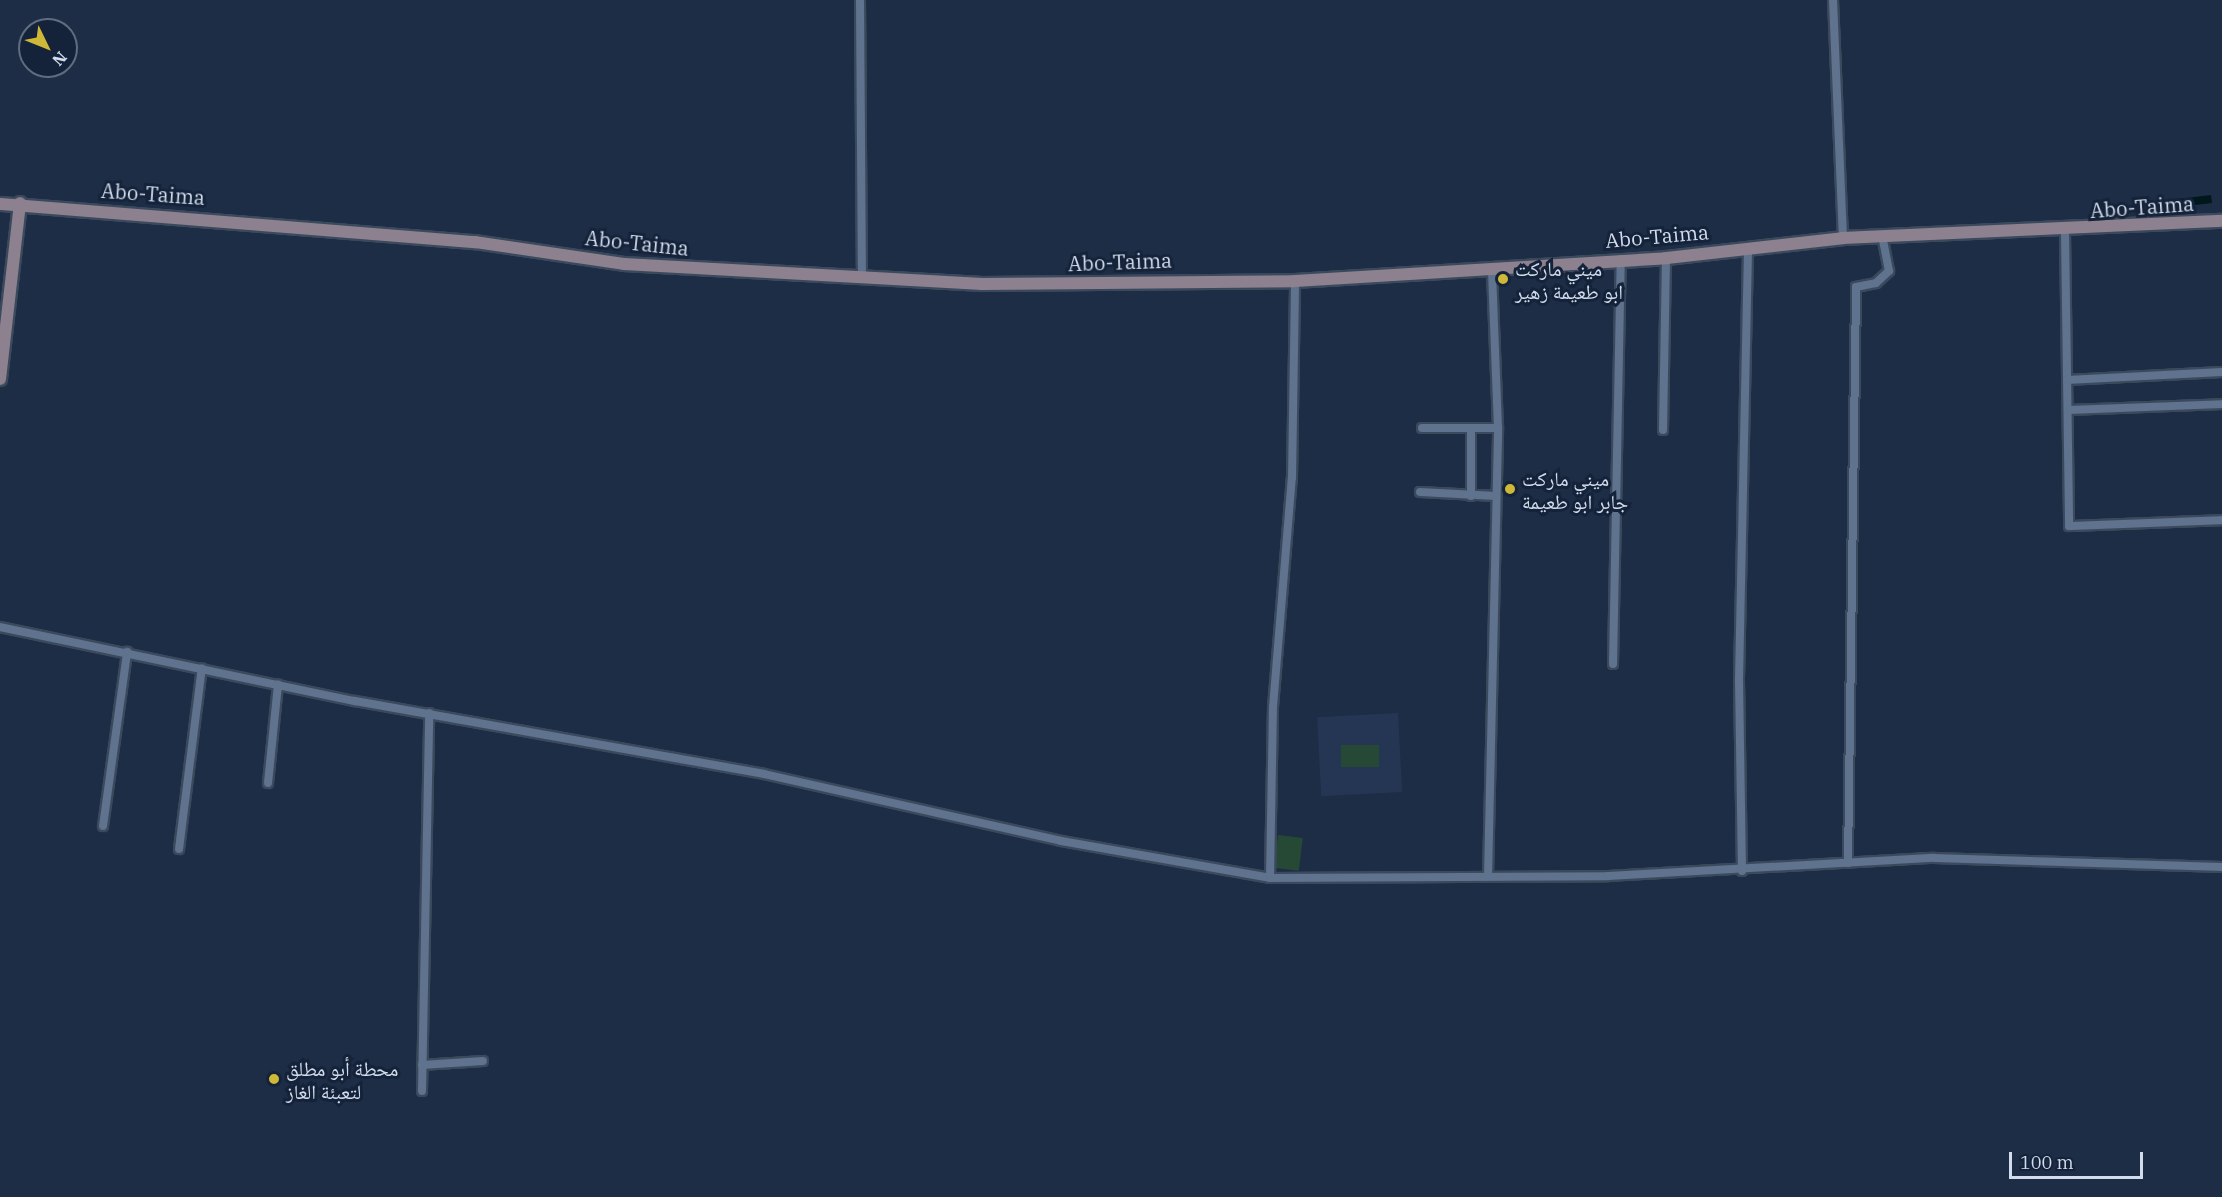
<!DOCTYPE html>
<meta charset="utf-8">
<style>
body{margin:0}
#map{position:relative;width:2222px;height:1197px;overflow:hidden;background:#1d2d45;font-family:"IBM Plex Serif","Noto Naskh Arabic",serif}
div>[style]{position:absolute}
.built>*{inset:0;background:#243654;transform-origin:0 0}
.green>*{inset:0;background:#264936;transform-origin:0 0}
.water>*{inset:0;background:#00181b;transform-origin:0 0}
.roads{filter:drop-shadow(2px 0 #3b495d) drop-shadow(-2px 0 #3b495d) drop-shadow(0 2px #3b495d) drop-shadow(0 -2px #3b495d)}
.street>*{height:8px;margin:-4px;padding:0 4px;transform-origin:4px;border-radius:4px;background:#5f728e}
.secondary>*{height:12px;margin:-6px;padding:0 6px;transform-origin:6px;border-radius:6px;background:#8d818f}
.dots>*{width:16px;height:16px;translate:-50% -50%;box-sizing:border-box;border:3px solid #14233a;border-radius:50%}
span{translate:-50% -50%;white-space:nowrap;text-align:center;line-height:1.15;-webkit-text-stroke:6px #14233a;paint-order:stroke}
.street-label{font-size:20px;color:#d2dcec}
.poi-label{font-size:20px;color:#d2dcec}
.left{translate:0 -50%;text-align:left}
.north{position:absolute;left:18px;top:18px;width:60px;height:60px;box-sizing:border-box;background:#14233a;border:2px solid #606d81;border-radius:50%;rotate:133deg;font-size:16px;font-weight:700;line-height:24px;text-align:center;color:#d2dcec}
.north::after{content:'';display:block;margin:auto;width:21px;height:27px;background:#cfb837;clip-path:polygon(50% 0,100% 100%,50% 72%,0 100%)}
.scale{position:absolute;left:2009px;top:1152px;width:134px;height:27px;box-sizing:border-box;border:3px solid #d2dcec;border-top:0;padding-left:8px;font-size:18px;line-height:21px;white-space:nowrap;color:#d2dcec;-webkit-text-stroke:4px #14233a;paint-order:stroke}
</style>
<div id="map">
<div class="built">
<i style="left:1398px;top:713px;width:79px;height:81px;rotate:87deg"></i>
</div>
<div class="green">
<i style="left:1341px;top:745px;width:38px;height:22px"></i>
<i style="left:1278px;top:835px;width:25px;height:33px;rotate:7deg"></i>
</div>
<div class="water">
<i style="left:2211px;top:195px;width:8px;height:44px;rotate:83deg"></i>
</div>
<div class="roads">
<div class="street">
<i style="left:860px;top:0;width:275px;rotate:89.6deg"></i>
<i style="left:1833px;top:0;width:238px;rotate:87.6deg"></i>
<i style="left:2065px;top:232px;width:294px;rotate:89.2deg"></i>
<i style="left:2069px;top:526px;width:153px;rotate:-2.2deg"></i>
<i style="left:2067px;top:380px;width:155px;rotate:-3deg"></i>
<i style="left:2069px;top:410px;width:153px;rotate:-2.2deg"></i>
<i style="left:1422px;top:428px;width:76px"></i>
<i style="left:1498px;top:428px;width:159px;rotate:-92.2deg"></i>
<i style="left:1663px;top:430px;width:172px;rotate:-89deg"></i>
<i style="left:1420px;top:492px;width:76px;rotate:3deg"></i>
<i style="left:1471px;top:496px;width:67px;rotate:-90deg"></i>
<i style="left:0;top:627px;width:363px;rotate:11.8deg"></i>
<i style="left:355px;top:701px;width:415px;rotate:10.1deg"></i>
<i style="left:764px;top:774px;width:304px;rotate:12.7deg"></i>
<i style="left:1061px;top:841px;width:212px;rotate:10deg"></i>
<i style="left:1270px;top:878px;width:338px;rotate:-0.3deg"></i>
<i style="left:1608px;top:876px;width:326px;rotate:-3.2deg"></i>
<i style="left:1934px;top:858px;width:288px;rotate:1.8deg"></i>
<i style="left:1613px;top:664px;width:405px;rotate:-88.9deg"></i>
<i style="left:268px;top:783px;width:99px;rotate:-84.2deg"></i>
<i style="left:103px;top:826px;width:176px;rotate:-82.1deg"></i>
<i style="left:179px;top:849px;width:182px;rotate:-82.8deg"></i>
<i style="left:1848px;top:863px;width:576px;rotate:-89.2deg"></i>
<i style="left:1856px;top:287px;width:20px;rotate:-11deg"></i>
<i style="left:1876px;top:283px;width:18px;rotate:-43deg"></i>
<i style="left:1889px;top:271px;width:36px;rotate:-101deg"></i>
<i style="left:1742px;top:871px;width:191px;rotate:-90.9deg"></i>
<i style="left:1739px;top:680px;width:433px;rotate:-88.8deg"></i>
<i style="left:1488px;top:876px;width:448px;rotate:-88.7deg"></i>
<i style="left:1270px;top:878px;width:171px;rotate:-89deg"></i>
<i style="left:1273px;top:707px;width:230px;rotate:-85.3deg"></i>
<i style="left:1292px;top:478px;width:197px;rotate:-89.1deg"></i>
<i style="left:422px;top:1065px;width:61px;rotate:-3.8deg"></i>
<i style="left:422px;top:1091px;width:378px;rotate:-88.9deg"></i>
</div>
<div class="secondary">
<i style="left:0;top:204px;width:477px;rotate:4.6deg"></i>
<i style="left:475px;top:242px;width:151px;rotate:8.4deg"></i>
<i style="left:624px;top:264px;width:359px;rotate:3.2deg"></i>
<i style="left:982px;top:284px;width:313px;rotate:-0.5deg"></i>
<i style="left:1295px;top:281px;width:372px;rotate:-3.5deg"></i>
<i style="left:1666px;top:258px;width:178px;rotate:-6.4deg"></i>
<i style="left:1843px;top:238px;width:379px;rotate:-2.6deg"></i>
<i style="left:0;top:379px;width:177px;rotate:-83.5deg"></i>
</div>
</div>
<div class="dots">
<i style="left:1503px;top:279px;background:#cfb837"></i>
<i style="left:1510px;top:489px;background:#cfb837"></i>
<i style="left:274px;top:1079px;background:#cfb837"></i>
</div>
<div class="street-label">
<span style="left:153px;top:194px;rotate:4deg">Abo-Taima</span>
<span style="left:2142px;top:207px;rotate:-4deg">Abo-Taima</span>
<span style="left:1657px;top:236px;rotate:-5deg">Abo-Taima</span>
<span style="left:637px;top:243px;rotate:6deg">Abo-Taima</span>
<span style="left:1120px;top:262px;rotate:-2deg">Abo-Taima</span>
</div>
<div class="poi-label">
<span class="left" style="left:1515px;top:280px">ميني ماركت<br>ابو طعيمة زهير</span>
<span class="left" style="left:1522px;top:490px">ميني ماركت<br>جابر ابو طعيمة</span>
<span class="left" style="left:286px;top:1080px">محطة أبو مطلق<br>لتعبئة الغاز</span>
</div>
<div class="north">N</div>
<div class="scale">100 m</div>
</div>
